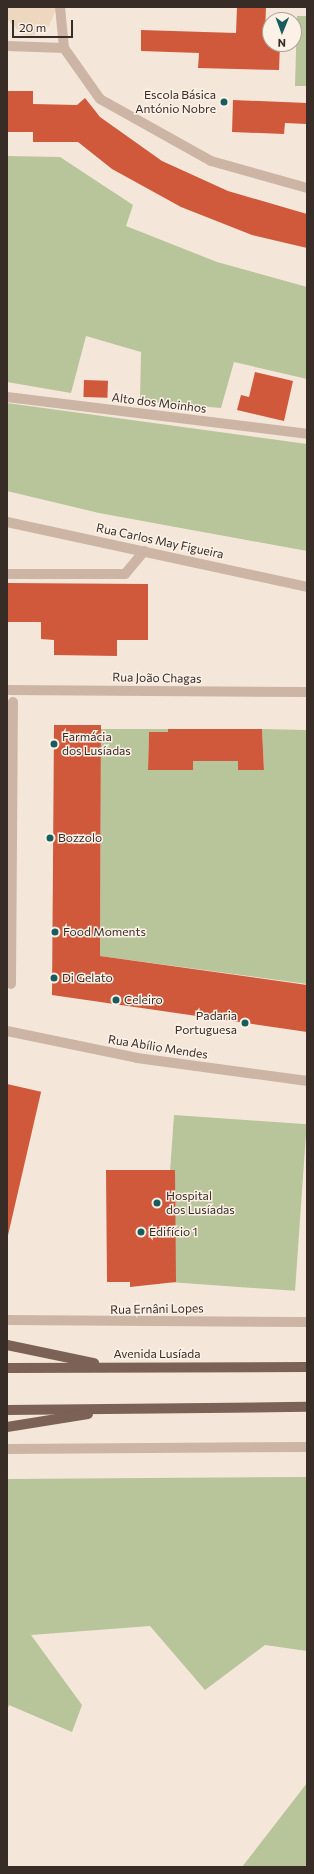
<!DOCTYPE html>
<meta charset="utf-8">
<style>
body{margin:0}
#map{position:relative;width:314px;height:1874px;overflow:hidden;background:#f4e7da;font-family:Commissioner,sans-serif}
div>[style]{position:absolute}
.green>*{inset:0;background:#b8c499;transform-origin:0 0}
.plaza>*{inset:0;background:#edd7bf}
.building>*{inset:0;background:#d1593b;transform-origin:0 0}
.street>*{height:10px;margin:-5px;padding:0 5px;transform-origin:5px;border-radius:5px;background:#cdb5a5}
.primary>*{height:10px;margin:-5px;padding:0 5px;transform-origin:5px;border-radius:5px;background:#7c6156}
.dots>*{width:11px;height:11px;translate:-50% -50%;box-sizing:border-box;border:2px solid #fbf1e7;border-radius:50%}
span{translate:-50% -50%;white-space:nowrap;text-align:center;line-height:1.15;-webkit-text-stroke:3px #fbf1e7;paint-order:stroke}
.poi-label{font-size:12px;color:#382c27}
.right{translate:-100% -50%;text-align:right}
.left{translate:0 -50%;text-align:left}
.street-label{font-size:12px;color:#382c27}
.frame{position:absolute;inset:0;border:8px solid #382c27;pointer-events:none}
.north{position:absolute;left:262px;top:12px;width:40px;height:40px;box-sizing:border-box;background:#fbf1e7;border:1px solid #ada29a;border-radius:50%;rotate:181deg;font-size:11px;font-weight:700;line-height:16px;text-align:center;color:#382c27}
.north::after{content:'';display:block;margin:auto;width:14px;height:18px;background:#185c5e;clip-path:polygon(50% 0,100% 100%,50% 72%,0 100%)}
.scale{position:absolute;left:12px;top:20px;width:61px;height:18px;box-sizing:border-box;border:2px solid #382c27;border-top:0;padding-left:5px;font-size:12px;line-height:14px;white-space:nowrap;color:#382c27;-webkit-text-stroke:3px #fbf1e7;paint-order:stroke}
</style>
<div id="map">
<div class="green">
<i style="clip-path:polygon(297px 16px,307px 16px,307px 86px,295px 86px)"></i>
<i style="clip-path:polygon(7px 156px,60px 157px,133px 205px,126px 226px,217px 262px,307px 287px,307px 379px,234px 362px,221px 408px,140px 401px,141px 352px,86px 336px,71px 393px,7px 382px)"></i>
<i style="clip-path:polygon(7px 403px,307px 444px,307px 551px,99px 513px,7px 491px)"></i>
<i style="clip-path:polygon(101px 729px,168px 729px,168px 732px,149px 733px,148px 770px,193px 770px,193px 761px,238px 761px,238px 770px,264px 770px,262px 729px,307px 730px,307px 984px,100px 956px)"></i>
<i style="left:174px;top:1115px;width:133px;height:167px;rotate:4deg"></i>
<i style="clip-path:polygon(307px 1477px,307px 1651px,265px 1645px,205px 1690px,150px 1626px,31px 1635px,82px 1705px,72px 1732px,9px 1705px,7px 1710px,7px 1479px)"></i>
<i style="clip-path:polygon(307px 1783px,307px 1867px,242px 1867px)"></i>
</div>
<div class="plaza">
<i style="clip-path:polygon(7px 7px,57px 7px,49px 26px,32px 36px,23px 35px,7px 19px)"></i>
</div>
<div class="building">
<i style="clip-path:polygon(237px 7px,266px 7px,265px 34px,270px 34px,270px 44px,280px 44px,279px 70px,198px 68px,199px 53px,141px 51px,141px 30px,236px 33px)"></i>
<i style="clip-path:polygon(7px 91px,33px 91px,33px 104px,77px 105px,85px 98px,100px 117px,162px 161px,228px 191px,307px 214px,307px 248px,252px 235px,181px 207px,112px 169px,78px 142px,33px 142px,33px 132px,7px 132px)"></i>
<i style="clip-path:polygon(233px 100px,307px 103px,307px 124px,285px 123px,284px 134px,232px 132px)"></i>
<i style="clip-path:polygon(255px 372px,293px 381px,284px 421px,237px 410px,241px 395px,249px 397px)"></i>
<i style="left:84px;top:380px;width:24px;height:17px;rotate:2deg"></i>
<i style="clip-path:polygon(7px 583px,148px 584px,148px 640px,117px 640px,117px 656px,54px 655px,54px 640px,41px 639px,41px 622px,7px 622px)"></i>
<i style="clip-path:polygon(54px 725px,101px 725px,100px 956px,307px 985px,307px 1032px,52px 995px)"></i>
<i style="clip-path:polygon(168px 729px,262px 729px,264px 770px,238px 770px,238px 761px,193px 761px,193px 770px,148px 770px,149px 732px,168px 732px)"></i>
<i style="left:7px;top:1084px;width:35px;height:199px;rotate:13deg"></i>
<i style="clip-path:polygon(106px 1170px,175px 1170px,176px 1282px,130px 1287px,130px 1282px,107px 1282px)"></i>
</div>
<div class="street">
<i style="left:60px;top:7px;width:41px;rotate:84.4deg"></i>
<i style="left:64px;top:48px;width:62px;rotate:54.8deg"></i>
<i style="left:100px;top:99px;width:127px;rotate:29.2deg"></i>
<i style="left:211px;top:161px;width:100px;rotate:15.7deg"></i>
<i style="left:7px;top:46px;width:57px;rotate:2deg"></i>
<i style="left:7px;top:397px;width:302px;rotate:7deg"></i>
<i style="left:7px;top:522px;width:307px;rotate:12.2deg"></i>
<i style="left:7px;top:574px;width:118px"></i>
<i style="left:125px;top:574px;width:30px;rotate:-50deg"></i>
<i style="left:7px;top:690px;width:300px;rotate:0.4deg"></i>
<i style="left:11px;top:984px;width:282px;rotate:-89.6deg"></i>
<i style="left:7px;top:1031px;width:133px;rotate:11.7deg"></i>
<i style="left:137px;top:1058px;width:172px;rotate:7.7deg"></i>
<i style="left:7px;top:1320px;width:300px;rotate:0.4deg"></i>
<i style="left:7px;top:1449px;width:300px;rotate:-0.4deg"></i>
</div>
<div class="primary">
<i style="left:7px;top:1345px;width:89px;rotate:11.7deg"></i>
<i style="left:7px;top:1368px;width:300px;rotate:-0.2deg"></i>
<i style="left:7px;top:1410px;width:300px;rotate:-0.6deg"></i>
<i style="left:7px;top:1427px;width:82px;rotate:-9.1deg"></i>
</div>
<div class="dots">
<i style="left:224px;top:102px;background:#185c5e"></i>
<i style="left:54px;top:744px;background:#185c5e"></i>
<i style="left:50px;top:838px;background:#185c5e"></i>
<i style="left:55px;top:932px;background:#185c5e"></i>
<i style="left:54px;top:978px;background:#185c5e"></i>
<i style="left:116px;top:1000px;background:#185c5e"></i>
<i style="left:245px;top:1023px;background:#185c5e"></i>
<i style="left:157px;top:1203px;background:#185c5e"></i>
<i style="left:141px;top:1232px;background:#185c5e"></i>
</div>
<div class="poi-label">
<span class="right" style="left:216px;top:102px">Escola Básica<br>António Nobre</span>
<span class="left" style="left:62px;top:744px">Farmácia<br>dos Lusíadas</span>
<span class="left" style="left:58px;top:838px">Bozzolo</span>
<span class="left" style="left:63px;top:932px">Food Moments</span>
<span class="left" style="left:62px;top:978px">Di Gelato</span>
<span class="left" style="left:124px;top:1000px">Celeiro</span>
<span class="right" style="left:237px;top:1023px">Padaria<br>Portuguesa</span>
<span class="left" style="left:166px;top:1203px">Hospital<br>dos Lusíadas</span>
<span class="left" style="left:149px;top:1232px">Edifício 1</span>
</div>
<div class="street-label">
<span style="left:159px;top:403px;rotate:7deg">Alto dos Moinhos</span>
<span style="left:160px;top:541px;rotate:12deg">Rua Carlos May Figueira</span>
<span style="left:157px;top:678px;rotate:1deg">Rua João Chagas</span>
<span style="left:158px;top:1047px;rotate:9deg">Rua Abílio Mendes</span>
<span style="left:157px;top:1309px;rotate:-1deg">Rua Ernâni Lopes</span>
<span style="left:157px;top:1354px">Avenida Lusíada</span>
</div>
<div class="frame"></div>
<div class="north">N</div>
<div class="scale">20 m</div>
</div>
